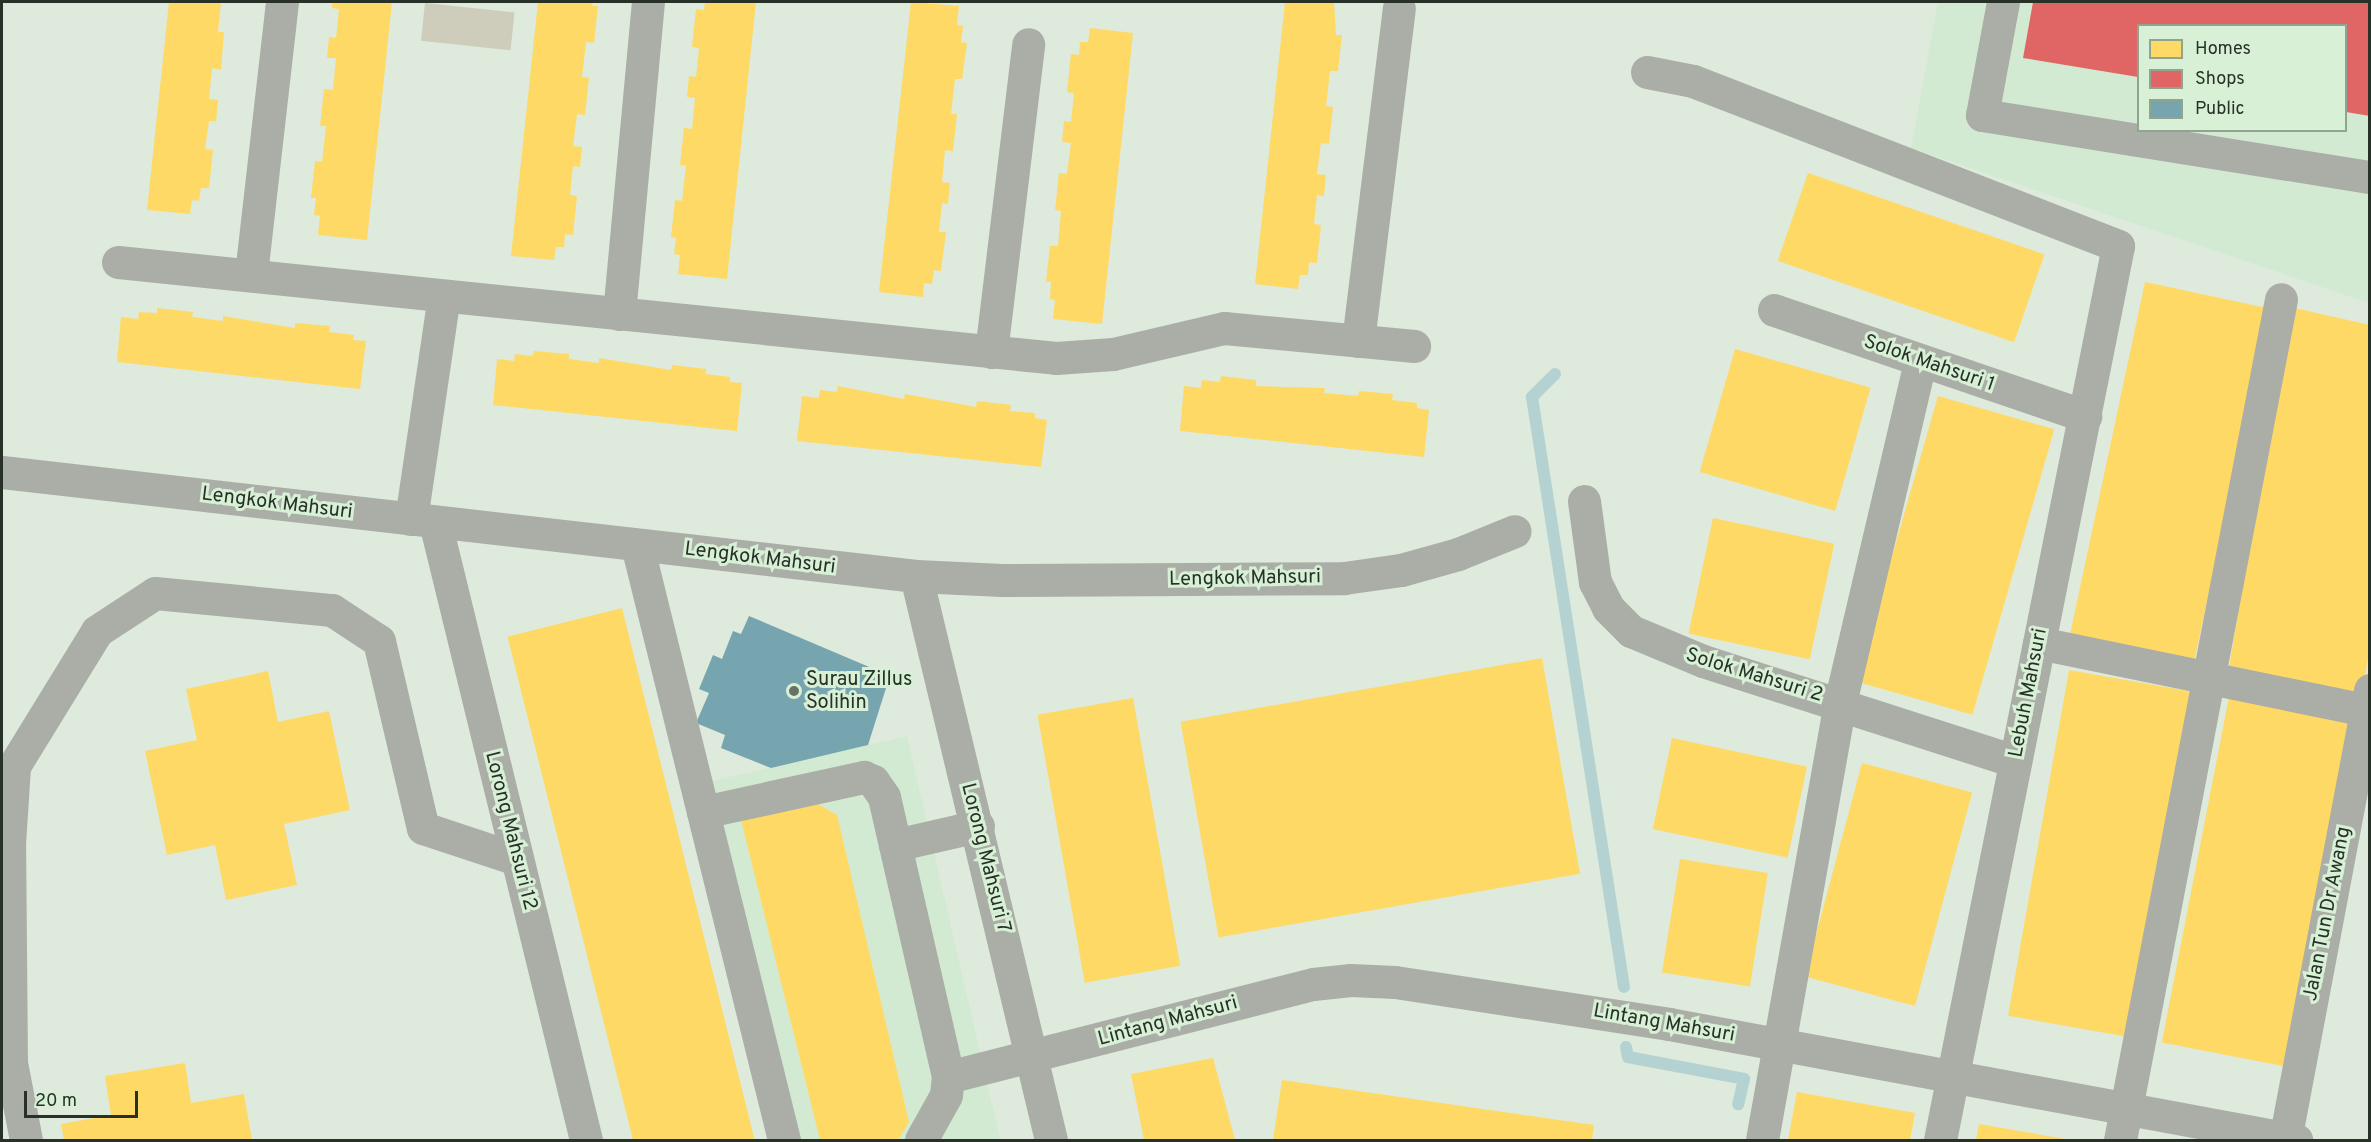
<!DOCTYPE html>
<style>
body{margin:0}
#map{position:relative;width:2371px;height:1142px;overflow:hidden;background:#ddeadc;font-family:Overpass,sans-serif}
div>[style]{position:absolute}
.built>*{inset:0;background:#d3ead2;transform-origin:0 0}
.green>*{inset:0;background:#ceccba;transform-origin:0 0}
.homes>*{inset:0;background:#ffd966;transform-origin:0 0}
.shops>*{inset:0;background:#e06666}
.public>*{inset:0;background:#76a5af}
.stream>*{height:12px;margin:-6px;padding:0 6px;transform-origin:6px;border-radius:6px;background:#b4d2d2}
.minor>*{height:33px;margin:-16.5px;padding:0 16.5px;transform-origin:16.5px;border-radius:16.5px;background:#abaea7}
.dots>*{width:16px;height:16px;translate:-50% -50%;box-sizing:border-box;border:3px solid #d7f0d6;border-radius:50%}
span{translate:-50% -50%;white-space:nowrap;text-align:center;line-height:1.15;-webkit-text-stroke:6px #d7f0d6;paint-order:stroke}
.street-label{font-size:20px;color:#273127}
.poi-label{font-size:20px;color:#273127}
.left{translate:0 -50%;text-align:left}
.frame{position:absolute;inset:0;border:3px solid #273127;pointer-events:none}
.legend{position:absolute;left:2137px;top:24px;width:210px;height:108px;box-sizing:border-box;background:#d7f0d6;border:2px solid #91a490;margin:0;padding:8px 10px;list-style:none;font-size:18px;color:#273127}
.legend li{display:flex;align-items:center;gap:12px;height:30px}
.legend b{width:30px;border:2px solid #91a490}
.scale{position:absolute;left:24px;top:1091px;width:114px;height:27px;box-sizing:border-box;border:3px solid #273127;border-top:0;padding-left:8px;font-size:18px;line-height:21px;white-space:nowrap;color:#273127;-webkit-text-stroke:4px #d7f0d6;paint-order:stroke}
</style>
<div id="map">
<div class="built">
<i style="clip-path:polygon(evenodd,1938px 2px,2369px 2px,2369px 303px,1911px 148px,1938px 2px,2138px 26px,2346px 26px,2346px 130px,2138px 130px,2138px 26px)"></i>
<i style="left:907px;top:736px;width:415px;height:200px;rotate:77deg"></i>
</div>
<div class="green">
<i style="left:425px;top:3px;width:90px;height:38px;rotate:6deg"></i>
</div>
<div class="homes">
<i style="clip-path:polygon(169px 2px,221px 2px,218px 32px,224px 32px,221px 70px,212px 68px,209px 99px,218px 100px,216px 121px,209px 121px,205px 149px,213px 150px,209px 188px,201px 188px,199px 201px,192px 200px,190px 214px,147px 210px)"></i>
<i style="clip-path:polygon(332px 2px,392px 2px,367px 240px,318px 235px,320px 216px,314px 215px,316px 198px,311px 198px,315px 161px,322px 162px,326px 126px,320px 126px,324px 89px,333px 90px,336px 58px,327px 58px,329px 37px,336px 38px,339px 9px,332px 8px)"></i>
<i style="clip-path:polygon(538px 2px,593px 2px,592px 6px,598px 6px,594px 43px,586px 42px,582px 77px,589px 78px,585px 115px,577px 114px,573px 146px,582px 147px,580px 167px,573px 166px,570px 195px,577px 196px,573px 235px,565px 234px,564px 247px,556px 247px,554px 260px,511px 256px)"></i>
<i style="clip-path:polygon(705px 2px,756px 2px,727px 279px,678px 274px,680px 255px,674px 254px,676px 238px,671px 237px,675px 200px,682px 201px,686px 166px,680px 165px,684px 128px,692px 129px,695px 98px,687px 97px,689px 76px,696px 77px,699px 48px,692px 47px,696px 9px,704px 10px)"></i>
<i style="clip-path:polygon(911px 2px,959px 6px,957px 25px,963px 26px,961px 42px,967px 43px,962px 79px,955px 79px,951px 114px,957px 114px,953px 151px,945px 150px,942px 182px,950px 183px,948px 204px,942px 203px,939px 232px,946px 232px,941px 271px,934px 270px,932px 284px,924px 283px,923px 297px,879px 292px)"></i>
<i style="clip-path:polygon(1285px 2px,1334px 2px,1336px 35px,1342px 35px,1338px 71px,1330px 71px,1326px 106px,1333px 107px,1329px 144px,1321px 143px,1317px 174px,1326px 175px,1324px 196px,1317px 195px,1314px 224px,1321px 225px,1317px 263px,1309px 262px,1308px 275px,1300px 275px,1298px 289px,1255px 284px)"></i>
<i style="clip-path:polygon(1090px 28px,1133px 33px,1102px 324px,1053px 319px,1055px 300px,1050px 299px,1051px 282px,1046px 282px,1050px 246px,1058px 246px,1061px 211px,1055px 210px,1059px 173px,1067px 174px,1071px 143px,1062px 142px,1064px 121px,1071px 122px,1074px 93px,1067px 92px,1071px 54px,1079px 55px,1080px 42px,1088px 42px)"></i>
<i style="left:1808px;top:173px;width:250px;height:93px;rotate:19deg"></i>
<i style="left:2145px;top:282px;width:127px;height:364px;rotate:12deg"></i>
<i style="clip-path:polygon(2290px 307px,2370px 325px,2370px 646px,2362px 694px,2229px 667px)"></i>
<i style="clip-path:polygon(157px 308px,193px 312px,192px 317px,223px 321px,223px 316px,295px 328px,295px 323px,330px 326px,329px 332px,354px 335px,353px 340px,366px 341px,360px 389px,117px 362px,121px 317px,138px 319px,139px 312px,157px 313px)"></i>
<i style="left:1735px;top:349px;width:141px;height:128px;rotate:16deg"></i>
<i style="clip-path:polygon(534px 351px,569px 354px,569px 359px,599px 363px,599px 358px,671px 370px,672px 365px,706px 369px,705px 374px,730px 377px,730px 382px,742px 383px,737px 431px,493px 405px,497px 359px,514px 361px,515px 354px,533px 356px)"></i>
<i style="clip-path:polygon(1221px 376px,1256px 380px,1256px 386px,1325px 388px,1324px 393px,1358px 396px,1359px 391px,1393px 394px,1392px 400px,1417px 403px,1417px 408px,1429px 410px,1424px 457px,1180px 431px,1184px 386px,1201px 388px,1202px 380px,1220px 382px)"></i>
<i style="clip-path:polygon(838px 386px,904px 399px,905px 394px,976px 407px,977px 401px,1011px 405px,1010px 411px,1035px 413px,1035px 418px,1047px 420px,1041px 467px,797px 441px,802px 396px,819px 398px,820px 390px,837px 392px)"></i>
<i style="left:1938px;top:396px;width:121px;height:297px;rotate:16deg"></i>
<i style="left:1713px;top:518px;width:124px;height:118px;rotate:12deg"></i>
<i style="left:622px;top:608px;width:548px;height:118px;rotate:76deg"></i>
<i style="left:1542px;top:658px;width:219px;height:367px;rotate:80deg"></i>
<i style="left:2069px;top:670px;width:131px;height:351px;rotate:10deg"></i>
<i style="clip-path:polygon(268px 671px,278px 722px,329px 711px,350px 810px,284px 824px,297px 885px,226px 900px,215px 845px,167px 855px,145px 751px,197px 740px,186px 689px)"></i>
<i style="left:2229px;top:697px;width:132px;height:352px;rotate:11deg"></i>
<i style="left:1133px;top:698px;width:272px;height:97px;rotate:80deg"></i>
<i style="left:1672px;top:738px;width:138px;height:93px;rotate:12deg"></i>
<i style="left:1862px;top:763px;width:114px;height:221px;rotate:15deg"></i>
<i style="clip-path:polygon(809px 799px,837px 815px,909px 1122px,898px 1140px,820px 1140px,740px 816px)"></i>
<i style="left:1680px;top:859px;width:89px;height:115px;rotate:9deg"></i>
<i style="clip-path:polygon(1213px 1058px,1235px 1140px,1144px 1140px,1131px 1074px)"></i>
<i style="clip-path:polygon(185px 1063px,191px 1103px,244px 1094px,252px 1140px,64px 1140px,61px 1124px,111px 1115px,105px 1076px)"></i>
<i style="clip-path:polygon(1282px 1080px,1594px 1125px,1592px 1140px,1273px 1140px)"></i>
<i style="clip-path:polygon(1797px 1092px,1915px 1113px,1910px 1140px,1788px 1140px)"></i>
<i style="clip-path:polygon(1979px 1124px,2065px 1139px,2065px 1140px,1976px 1140px)"></i>
</div>
<div class="shops">
<i style="clip-path:polygon(2033px 2px,2370px 2px,2370px 116px,2346px 112px,2346px 26px,2138px 26px,2138px 77px,2023px 58px)"></i>
</div>
<div class="public">
<i style="clip-path:polygon(749px 616px,881px 672px,887px 685px,868px 745px,771px 768px,721px 748px,725px 735px,696px 723px,709px 693px,699px 689px,713px 655px,722px 659px,733px 631px,741px 634px)"></i>
</div>
<div class="stream">
<i style="left:1555px;top:374px;width:33px;rotate:135deg"></i>
<i style="left:1532px;top:397px;width:597px;rotate:81.14deg"></i>
<i style="left:1626px;top:1047px;width:10px;rotate:79deg"></i>
<i style="left:1628px;top:1057px;width:118px;rotate:10.7deg"></i>
<i style="left:1744px;top:1079px;width:26px;rotate:103deg"></i>
</div>
<div class="minor">
<i style="left:2003px;top:2px;width:115px;rotate:100.5deg"></i>
<i style="left:1982px;top:115px;width:393px;rotate:9.1deg"></i>
<i style="left:1647px;top:72px;width:47px;rotate:11.1deg"></i>
<i style="left:1693px;top:81px;width:456px;rotate:21.2deg"></i>
<i style="left:2118px;top:246px;width:912px;rotate:101.26deg"></i>
<i style="left:118px;top:262px;width:943px;rotate:5.84deg"></i>
<i style="left:1056px;top:358px;width:57px;rotate:-4deg"></i>
<i style="left:1113px;top:354px;width:114px;rotate:-13.2deg"></i>
<i style="left:1224px;top:328px;width:191px;rotate:5.4deg"></i>
<i style="left:251px;top:274px;width:274px;rotate:-83.5deg"></i>
<i style="left:1774px;top:310px;width:329px;rotate:18.8deg"></i>
<i style="left:619px;top:314px;width:313px;rotate:-84.7deg"></i>
<i style="left:1358px;top:341px;width:335px;rotate:-83deg"></i>
<i style="left:991px;top:352px;width:310px;rotate:-83.1deg"></i>
<i style="left:2px;top:472px;width:920px;rotate:6.49deg"></i>
<i style="left:916px;top:576px;width:86px;rotate:2.7deg"></i>
<i style="left:1002px;top:580px;width:342px;rotate:-0.3deg"></i>
<i style="left:1344px;top:578px;width:58px;rotate:-8deg"></i>
<i style="left:1401px;top:570px;width:59px;rotate:-15.7deg"></i>
<i style="left:1458px;top:554px;width:61px;rotate:-22deg"></i>
<i style="left:1584px;top:501px;width:82px;rotate:82.3deg"></i>
<i style="left:1595px;top:582px;width:29px;rotate:63deg"></i>
<i style="left:1608px;top:608px;width:33px;rotate:45deg"></i>
<i style="left:1631px;top:631px;width:78px;rotate:22.6deg"></i>
<i style="left:1703px;top:661px;width:328px;rotate:17.8deg"></i>
<i style="left:411px;top:519px;width:225px;rotate:-81.6deg"></i>
<i style="left:435px;top:522px;width:636px;rotate:76.27deg"></i>
<i style="left:637px;top:545px;width:613px;rotate:76.12deg"></i>
<i style="left:916px;top:576px;width:580px;rotate:76.54deg"></i>
<i style="left:2039px;top:643px;width:334px;rotate:11.6deg"></i>
<i style="left:703px;top:812px;width:165px;rotate:-12.3deg"></i>
<i style="left:864px;top:777px;width:10px;rotate:24deg"></i>
<i style="left:873px;top:781px;width:19px;rotate:55deg"></i>
<i style="left:884px;top:797px;width:49px;rotate:77.1deg"></i>
<i style="left:978px;top:826px;width:85px;rotate:167.1deg"></i>
<i style="left:895px;top:845px;width:238px;rotate:77.1deg"></i>
<i style="left:948px;top:1077px;width:377px;rotate:-14.3deg"></i>
<i style="left:1313px;top:984px;width:38px;rotate:-6deg"></i>
<i style="left:1351px;top:980px;width:44px;rotate:2.6deg"></i>
<i style="left:1395px;top:982px;width:277px;rotate:8.7deg"></i>
<i style="left:1669px;top:1024px;width:638px;rotate:10.48deg"></i>
<i style="left:26px;top:1140px;width:78px;rotate:-101deg"></i>
<i style="left:11px;top:1063px;width:219px;rotate:-90.5deg"></i>
<i style="left:9px;top:844px;width:78px;rotate:-86.3deg"></i>
<i style="left:14px;top:766px;width:158px;rotate:-58.4deg"></i>
<i style="left:97px;top:631px;width:69px;rotate:-33.2deg"></i>
<i style="left:155px;top:593px;width:178px;rotate:5.5deg"></i>
<i style="left:332px;top:610px;width:56px;rotate:33.4deg"></i>
<i style="left:379px;top:641px;width:192px;rotate:76.8deg"></i>
<i style="left:423px;top:828px;width:99px;rotate:18.3deg"></i>
<i style="left:921px;top:1140px;width:51px;rotate:-60.9deg"></i>
<i style="left:946px;top:1095px;width:18px;rotate:-84deg"></i>
<i style="left:1762px;top:1140px;width:444px;rotate:-79.9deg"></i>
<i style="left:1840px;top:703px;width:351px;rotate:-76.8deg"></i>
<i style="left:2120px;top:1140px;width:856px;rotate:-79.16deg"></i>
<i style="left:2285px;top:1140px;width:458px;rotate:-79.3deg"></i>
</div>
<div class="dots">
<i style="left:794px;top:691px;background:#677266"></i>
</div>
<div class="street-label">
<span style="left:1929px;top:364px;rotate:19deg">Solok Mahsuri 1</span>
<span style="left:277px;top:504px;rotate:7deg">Lengkok Mahsuri</span>
<span style="left:760px;top:559px;rotate:7deg">Lengkok Mahsuri</span>
<span style="left:1245px;top:579px;rotate:-1deg">Lengkok Mahsuri</span>
<span style="left:1754px;top:676px;rotate:17deg">Solok Mahsuri 2</span>
<span style="left:2029px;top:693px;rotate:-79deg">Lebuh Mahsuri</span>
<span style="left:510px;top:831px;rotate:76deg">Lorong Mahsuri 12</span>
<span style="left:985px;top:858px;rotate:76deg">Lorong Mahsuri 7</span>
<span style="left:2328px;top:914px;rotate:-79deg">Jalan Tun Dr Awang</span>
<span style="left:1168px;top:1022px;rotate:-15deg">Lintang Mahsuri</span>
<span style="left:1664px;top:1024px;rotate:10deg">Lintang Mahsuri</span>
</div>
<div class="poi-label">
<span class="left" style="left:806px;top:692px">Surau Zillus<br>Solihin</span>
</div>
<div class="frame"></div>
<ul class="legend">
<li><b style="height:16px;background:#ffd966"></b>Homes</li>
<li><b style="height:16px;background:#e06666"></b>Shops</li>
<li><b style="height:16px;background:#76a5af"></b>Public</li>
</ul>
<div class="scale">20 m</div>
</div>
